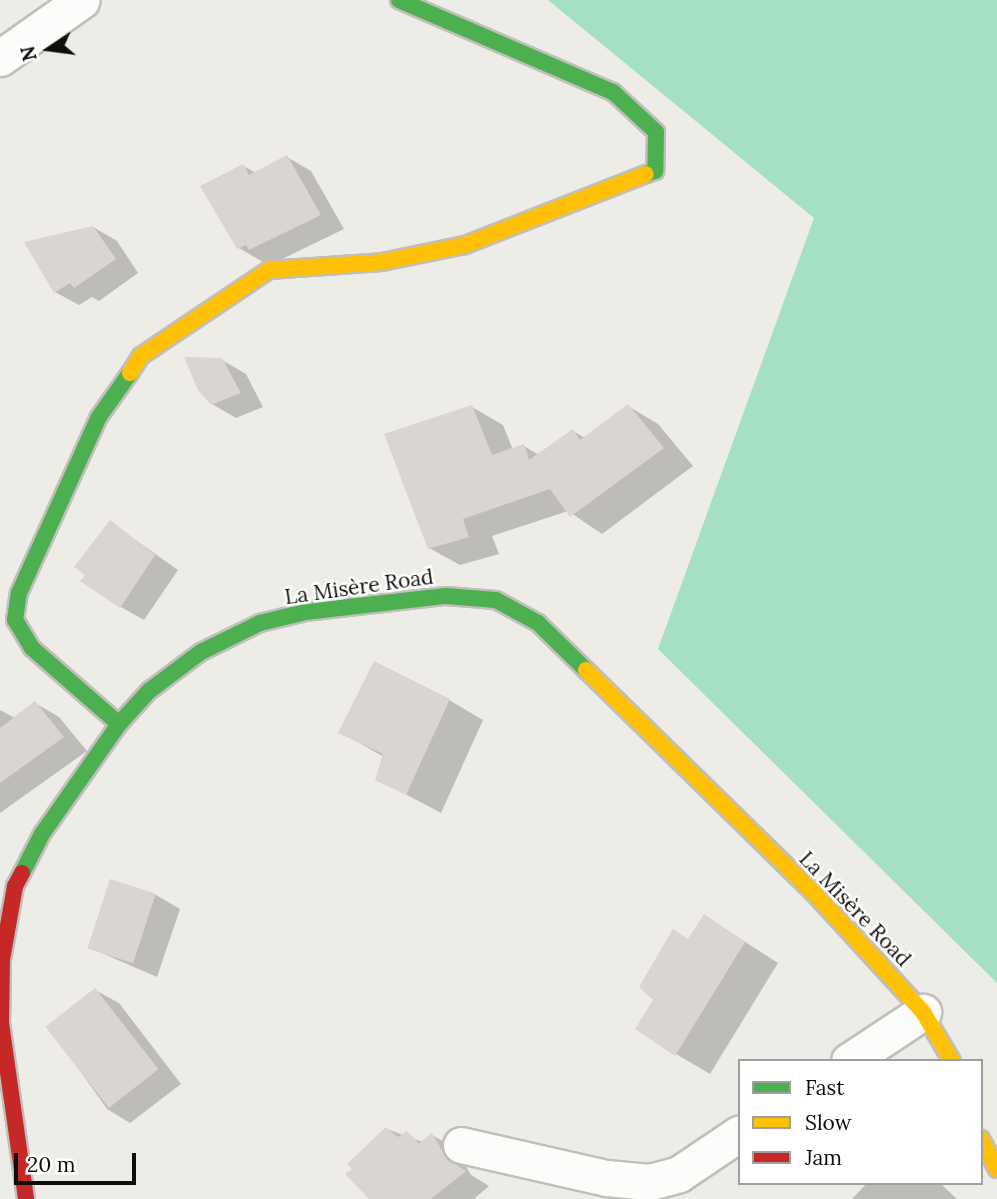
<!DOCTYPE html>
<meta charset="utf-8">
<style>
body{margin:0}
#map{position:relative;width:997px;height:1199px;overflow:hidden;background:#eeece6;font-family:Lora,serif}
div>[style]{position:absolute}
.forest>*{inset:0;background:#a6e0c4}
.shadow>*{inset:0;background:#0003}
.building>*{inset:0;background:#d9d5d1;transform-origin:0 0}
.roads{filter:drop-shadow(2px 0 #c0bfba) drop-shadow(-2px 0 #c0bfba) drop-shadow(0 2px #c0bfba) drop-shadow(0 -2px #c0bfba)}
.street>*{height:35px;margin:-17.5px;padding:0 17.5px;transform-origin:17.5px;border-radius:17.5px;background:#fcfcfb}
.fast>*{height:16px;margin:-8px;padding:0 8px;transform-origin:8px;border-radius:8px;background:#4caf50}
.slow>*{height:16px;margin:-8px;padding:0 8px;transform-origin:8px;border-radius:8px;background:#ffc107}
.jam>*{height:16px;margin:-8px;padding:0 8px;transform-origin:8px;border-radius:8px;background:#c62828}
span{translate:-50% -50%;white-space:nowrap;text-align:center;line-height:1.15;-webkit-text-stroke:5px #fff;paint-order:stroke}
.street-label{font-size:21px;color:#0f0e0a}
.legend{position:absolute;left:738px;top:1059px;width:245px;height:126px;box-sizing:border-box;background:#fff;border:2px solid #9f9f9d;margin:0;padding:9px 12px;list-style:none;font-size:21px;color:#0f0e0a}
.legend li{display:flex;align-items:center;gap:14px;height:35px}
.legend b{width:35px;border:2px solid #9f9f9d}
.north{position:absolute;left:14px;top:14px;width:70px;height:70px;-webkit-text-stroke:5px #fff;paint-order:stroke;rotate:257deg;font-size:19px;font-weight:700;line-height:28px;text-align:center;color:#0f0e0a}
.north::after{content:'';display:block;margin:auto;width:24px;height:32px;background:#0f0e0a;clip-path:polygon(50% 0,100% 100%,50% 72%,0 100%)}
.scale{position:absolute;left:14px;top:1153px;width:122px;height:32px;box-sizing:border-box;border:4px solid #0f0e0a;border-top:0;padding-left:9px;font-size:21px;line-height:24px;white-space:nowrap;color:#0f0e0a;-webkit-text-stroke:5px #fff;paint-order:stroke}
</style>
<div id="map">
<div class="forest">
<i style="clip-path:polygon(548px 0,997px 0,997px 983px,658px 649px,814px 218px)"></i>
</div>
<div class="shadow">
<i style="clip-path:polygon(287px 157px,311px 171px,344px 229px,274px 263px,263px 262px,239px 248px,243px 166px,256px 173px)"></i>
<i style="clip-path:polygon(93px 227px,117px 241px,138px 273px,99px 301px,92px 297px,79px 305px,55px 292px)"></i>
<i style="clip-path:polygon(222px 360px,246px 374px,263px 407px,236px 418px,212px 404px)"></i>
<i style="clip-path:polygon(628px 406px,658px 424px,693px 466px,602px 534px,568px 511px,492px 536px,499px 554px,460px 565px,429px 548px,472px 407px,503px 425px,513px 450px,524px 446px,539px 455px,573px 431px,585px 438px)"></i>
<i style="clip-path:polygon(110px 522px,178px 570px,144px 620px,121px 607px)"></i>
<i style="clip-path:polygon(449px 700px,483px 720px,441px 813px,377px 779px,384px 757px,340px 732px)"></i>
<i style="clip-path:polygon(35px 703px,59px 717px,87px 751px,0 813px,0 710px,15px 718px)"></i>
<i style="clip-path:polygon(111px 881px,156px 895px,180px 909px,157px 977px,90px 948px)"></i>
<i style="clip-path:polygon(705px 916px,778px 963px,710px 1074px,676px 1054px)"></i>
<i style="clip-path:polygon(95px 990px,119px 1003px,181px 1084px,130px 1123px,107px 1109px,49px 1027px)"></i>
<i style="clip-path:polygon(387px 1129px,423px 1142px,432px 1135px,456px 1149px,471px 1175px,489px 1186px,474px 1199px,372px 1199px)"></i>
<i style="clip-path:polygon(867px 1183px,940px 1183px,957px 1199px,852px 1199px)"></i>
</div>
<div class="building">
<i style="clip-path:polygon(287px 155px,321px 215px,249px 250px,246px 245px,237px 249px,200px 186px,243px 164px,249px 175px)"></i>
<i style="clip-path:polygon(93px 226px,116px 259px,74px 288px,70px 283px,54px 293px,24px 242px)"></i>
<i style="clip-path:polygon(184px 357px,222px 358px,241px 393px,211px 405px,198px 390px)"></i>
<i style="clip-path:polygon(628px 404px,664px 448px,570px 517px,550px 489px,463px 519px,469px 537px,428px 549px,384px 434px,472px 405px,492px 455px,524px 444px,529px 460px,573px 429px,580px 440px)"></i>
<i style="clip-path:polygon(110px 520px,155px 555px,120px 608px,80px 581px,85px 575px,74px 567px)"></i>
<i style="clip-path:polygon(374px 661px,450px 699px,406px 795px,375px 780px,383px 754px,338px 733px)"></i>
<i style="clip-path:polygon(35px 701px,64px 737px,0 783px,0 728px)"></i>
<i style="left:110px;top:879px;width:48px;height:73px;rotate:18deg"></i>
<i style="clip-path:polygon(704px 914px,745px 942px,675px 1056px,635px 1029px,653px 1000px,639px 987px,673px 929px,688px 939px)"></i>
<i style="left:95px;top:988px;width:103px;height:63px;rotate:52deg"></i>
<i style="clip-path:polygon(386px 1127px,398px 1137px,407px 1131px,419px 1143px,432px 1133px,447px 1159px,466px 1171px,431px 1199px,369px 1199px,345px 1174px,352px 1169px,347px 1164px)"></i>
</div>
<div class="roads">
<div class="street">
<i style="left:0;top:58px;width:100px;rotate:-35.3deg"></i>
<i style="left:849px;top:1061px;width:89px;rotate:-33.5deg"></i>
<i style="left:461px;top:1145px;width:149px;rotate:12.8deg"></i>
<i style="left:606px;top:1178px;width:44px;rotate:5.2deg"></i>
<i style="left:650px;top:1182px;width:30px;rotate:-15deg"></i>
<i style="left:679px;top:1174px;width:73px;rotate:-33.9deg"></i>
</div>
<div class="fast">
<i style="left:399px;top:0;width:233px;rotate:23.3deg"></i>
<i style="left:613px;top:92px;width:59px;rotate:42.9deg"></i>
<i style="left:656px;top:132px;width:39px;rotate:91deg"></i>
<i style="left:655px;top:171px;width:9px;rotate:162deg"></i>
<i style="left:119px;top:724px;width:116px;rotate:-138.9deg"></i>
<i style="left:32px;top:648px;width:33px;rotate:-121deg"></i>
<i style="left:15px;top:620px;width:27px;rotate:-82deg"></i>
<i style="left:19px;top:593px;width:193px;rotate:-65.6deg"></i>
<i style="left:99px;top:417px;width:54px;rotate:-54.8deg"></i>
<i style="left:22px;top:873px;width:44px;rotate:-62.9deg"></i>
<i style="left:42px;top:834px;width:134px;rotate:-55deg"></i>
<i style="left:119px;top:724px;width:45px;rotate:-47.7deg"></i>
<i style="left:149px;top:691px;width:65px;rotate:-36.9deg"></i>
<i style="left:201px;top:652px;width:66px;rotate:-26.2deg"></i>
<i style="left:260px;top:623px;width:46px;rotate:-13.7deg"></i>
<i style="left:305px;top:612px;width:142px;rotate:-6.5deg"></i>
<i style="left:446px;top:596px;width:50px;rotate:4.6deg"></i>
<i style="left:496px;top:600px;width:48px;rotate:28.7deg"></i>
<i style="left:538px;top:623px;width:67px;rotate:44.4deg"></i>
</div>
<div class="slow">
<i style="left:130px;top:373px;width:20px;rotate:-57deg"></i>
<i style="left:141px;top:356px;width:154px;rotate:-33.9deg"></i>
<i style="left:269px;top:270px;width:113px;rotate:-4deg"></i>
<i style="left:382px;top:262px;width:85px;rotate:-11.6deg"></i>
<i style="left:465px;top:245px;width:194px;rotate:-21.4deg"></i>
<i style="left:586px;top:670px;width:318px;rotate:44.4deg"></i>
<i style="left:813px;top:892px;width:163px;rotate:47.5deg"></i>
<i style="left:923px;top:1012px;width:57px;rotate:59.4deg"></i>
<i style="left:981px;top:1139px;width:34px;rotate:62deg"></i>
</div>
<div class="jam">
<i style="left:22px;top:873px;width:15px;rotate:118deg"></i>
<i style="left:15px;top:886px;width:75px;rotate:100deg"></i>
<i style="left:2px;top:960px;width:63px;rotate:90.9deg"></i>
<i style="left:1px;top:1023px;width:178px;rotate:81.9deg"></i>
</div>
</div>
<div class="street-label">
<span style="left:359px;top:587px;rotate:-8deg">La Misère Road</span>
<span style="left:855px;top:909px;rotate:46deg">La Misère Road</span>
</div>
<ul class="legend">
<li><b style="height:9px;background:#4caf50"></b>Fast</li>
<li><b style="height:9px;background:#ffc107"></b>Slow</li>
<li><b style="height:9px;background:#c62828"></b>Jam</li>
</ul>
<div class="north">N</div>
<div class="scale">20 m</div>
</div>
